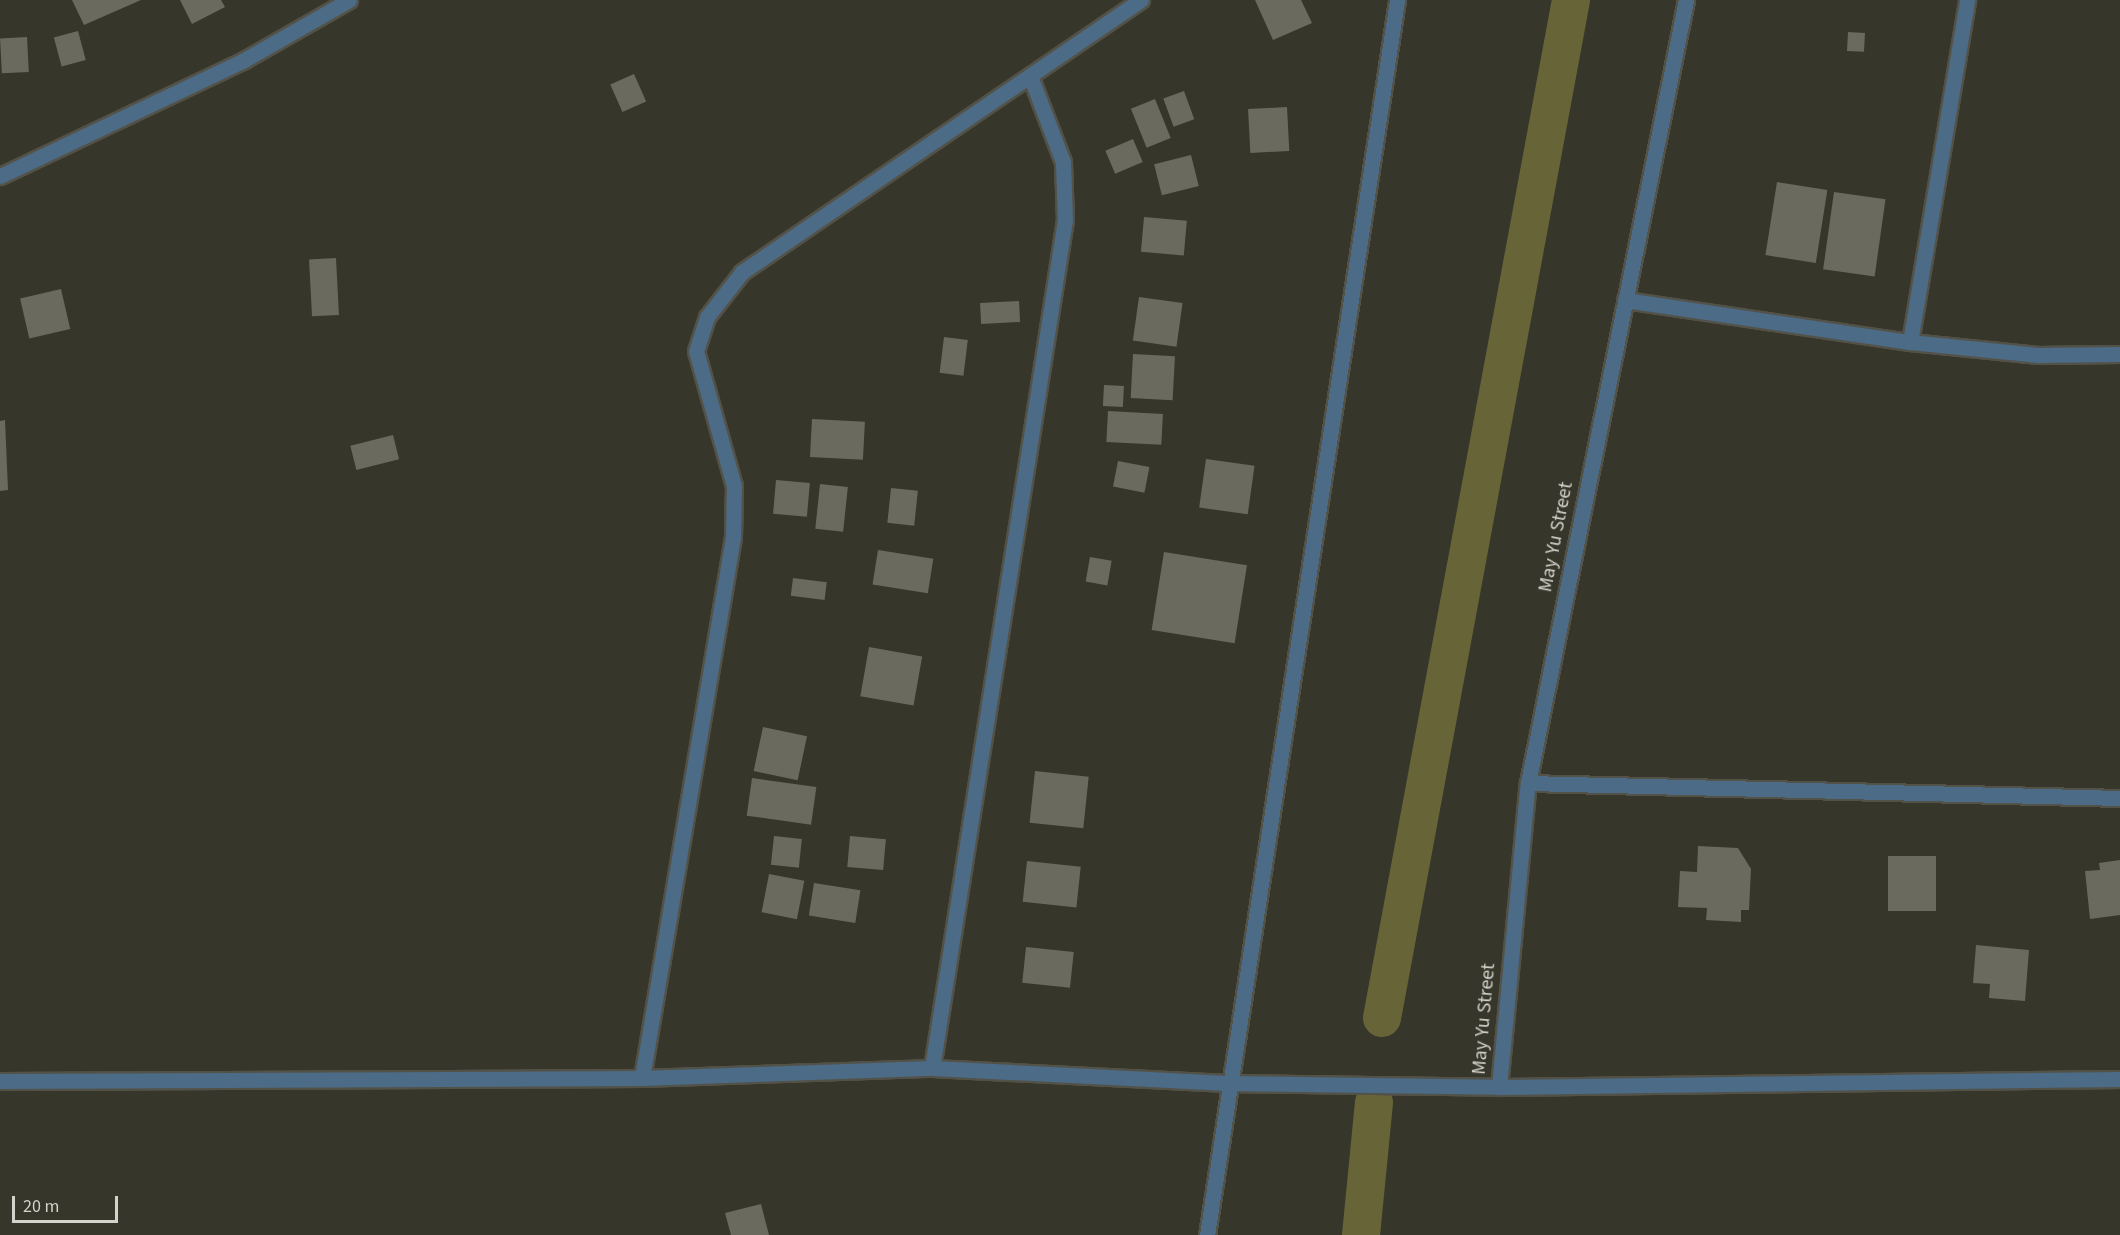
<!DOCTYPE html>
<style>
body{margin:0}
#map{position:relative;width:2120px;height:1235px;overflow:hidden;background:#37362b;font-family:"Source Sans 3",sans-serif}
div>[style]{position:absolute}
.canal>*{height:38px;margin:-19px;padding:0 19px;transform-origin:19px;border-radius:19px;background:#676538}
.building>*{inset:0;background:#6b6a5e;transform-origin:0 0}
.roads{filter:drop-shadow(2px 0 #535248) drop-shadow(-2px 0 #535248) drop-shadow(0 2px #535248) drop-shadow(0 -2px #535248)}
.minor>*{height:15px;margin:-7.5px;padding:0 7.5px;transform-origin:7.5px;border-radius:7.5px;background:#4c6b86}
span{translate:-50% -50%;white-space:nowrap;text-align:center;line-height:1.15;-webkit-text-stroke:5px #37362b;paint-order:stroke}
.street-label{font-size:20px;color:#d3d3cc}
.scale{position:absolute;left:12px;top:1196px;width:106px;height:27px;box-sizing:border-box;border:3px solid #d3d3cc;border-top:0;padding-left:8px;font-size:18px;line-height:21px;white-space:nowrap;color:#d3d3cc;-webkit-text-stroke:4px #37362b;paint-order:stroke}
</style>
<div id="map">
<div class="canal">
<i style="left:1382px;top:1018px;width:1035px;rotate:-79.48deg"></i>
<i style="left:1361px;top:1235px;width:133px;rotate:-84.4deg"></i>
</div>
<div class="building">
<i style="clip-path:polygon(72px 0,141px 0,84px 25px)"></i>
<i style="clip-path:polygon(180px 0,221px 0,225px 7px,192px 24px)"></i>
<i style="clip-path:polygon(1255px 0,1301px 0,1312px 23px,1273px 40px)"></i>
<i style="left:78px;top:31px;width:30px;height:25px;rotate:75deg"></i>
<i style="left:1848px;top:32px;width:17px;height:19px;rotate:3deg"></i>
<i style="left:27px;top:37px;width:35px;height:27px;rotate:87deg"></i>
<i style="left:634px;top:74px;width:30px;height:26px;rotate:66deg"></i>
<i style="left:1184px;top:91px;width:30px;height:22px;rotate:70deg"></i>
<i style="left:1155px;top:99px;width:42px;height:26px;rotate:68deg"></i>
<i style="left:1287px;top:107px;width:44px;height:39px;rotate:87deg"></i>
<i style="left:1133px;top:139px;width:25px;height:30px;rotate:67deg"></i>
<i style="left:1191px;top:155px;width:32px;height:38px;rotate:76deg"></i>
<i style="left:1777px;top:182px;width:51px;height:74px;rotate:9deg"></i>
<i style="left:1834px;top:192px;width:52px;height:78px;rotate:8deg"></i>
<i style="left:1144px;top:217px;width:43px;height:35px;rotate:5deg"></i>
<i style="left:336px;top:258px;width:57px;height:27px;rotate:87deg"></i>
<i style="left:61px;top:289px;width:41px;height:42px;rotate:77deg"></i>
<i style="left:1139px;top:297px;width:44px;height:44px;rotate:8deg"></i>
<i style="left:1019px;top:301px;width:21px;height:39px;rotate:87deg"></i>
<i style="left:944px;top:337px;width:24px;height:36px;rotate:7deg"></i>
<i style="left:1133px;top:354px;width:42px;height:44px;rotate:3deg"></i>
<i style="left:1104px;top:385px;width:20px;height:21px;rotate:3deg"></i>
<i style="left:1108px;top:411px;width:55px;height:31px;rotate:3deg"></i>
<i style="left:812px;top:419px;width:53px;height:38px;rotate:3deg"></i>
<i style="clip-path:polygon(5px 420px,8px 490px,0 491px,0 421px)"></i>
<i style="left:393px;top:435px;width:25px;height:44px;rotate:76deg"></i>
<i style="left:1206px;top:459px;width:49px;height:49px;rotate:8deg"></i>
<i style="left:1118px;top:461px;width:32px;height:26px;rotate:11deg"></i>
<i style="left:776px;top:480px;width:34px;height:34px;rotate:5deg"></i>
<i style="left:820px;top:484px;width:28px;height:45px;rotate:6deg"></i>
<i style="left:891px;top:488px;width:27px;height:35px;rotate:6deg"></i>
<i style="left:878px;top:550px;width:56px;height:35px;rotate:9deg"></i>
<i style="left:1164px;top:552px;width:84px;height:79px;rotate:9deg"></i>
<i style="left:1090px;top:557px;width:22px;height:25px;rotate:10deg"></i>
<i style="left:793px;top:578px;width:34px;height:18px;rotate:7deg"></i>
<i style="left:869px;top:647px;width:54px;height:50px;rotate:10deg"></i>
<i style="left:763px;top:727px;width:45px;height:45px;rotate:12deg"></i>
<i style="left:1035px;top:771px;width:54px;height:52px;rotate:6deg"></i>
<i style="left:752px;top:778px;width:65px;height:38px;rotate:8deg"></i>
<i style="left:774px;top:836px;width:28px;height:29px;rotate:6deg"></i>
<i style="left:850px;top:836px;width:36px;height:31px;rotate:5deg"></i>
<i style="clip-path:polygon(1698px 846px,1738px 848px,1751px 869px,1749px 910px,1741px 910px,1741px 922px,1706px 920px,1707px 908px,1678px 907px,1680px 871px,1697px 872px)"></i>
<i style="left:1936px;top:856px;width:55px;height:48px;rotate:90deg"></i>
<i style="clip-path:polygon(2120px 860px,2120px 915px,2090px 919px,2085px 871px,2100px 870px,2099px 863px)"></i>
<i style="left:1027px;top:861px;width:54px;height:41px;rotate:6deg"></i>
<i style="left:769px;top:874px;width:36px;height:39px;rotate:11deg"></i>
<i style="left:814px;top:883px;width:47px;height:33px;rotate:9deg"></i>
<i style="clip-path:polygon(1976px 945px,2029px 950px,2025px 1001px,1989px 998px,1990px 984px,1973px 983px)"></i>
<i style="left:1026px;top:947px;width:48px;height:36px;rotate:6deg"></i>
<i style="clip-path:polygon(761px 1204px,769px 1235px,731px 1235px,725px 1213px)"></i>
</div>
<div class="roads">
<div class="minor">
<i style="left:0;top:176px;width:270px;rotate:-25.4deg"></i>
<i style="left:244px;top:60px;width:121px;rotate:-29.7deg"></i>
<i style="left:1625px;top:300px;width:288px;rotate:8.4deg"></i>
<i style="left:1910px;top:342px;width:129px;rotate:5.8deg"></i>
<i style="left:2038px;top:355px;width:82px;rotate:-0.7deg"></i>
<i style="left:1910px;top:342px;width:347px;rotate:-80.5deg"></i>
<i style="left:1528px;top:783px;width:592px;rotate:1.45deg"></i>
<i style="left:932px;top:1068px;width:858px;rotate:-81.09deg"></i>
<i style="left:1065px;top:220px;width:58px;rotate:-92deg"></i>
<i style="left:1063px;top:162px;width:90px;rotate:-110.9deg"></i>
<i style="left:642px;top:1078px;width:549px;rotate:-80.45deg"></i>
<i style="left:733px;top:537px;width:51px;rotate:-88.9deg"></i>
<i style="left:734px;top:486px;width:140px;rotate:-105.7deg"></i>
<i style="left:696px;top:351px;width:36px;rotate:-72deg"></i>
<i style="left:707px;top:317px;width:57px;rotate:-52.1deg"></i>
<i style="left:742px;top:272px;width:483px;rotate:-34.3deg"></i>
<i style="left:0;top:1081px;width:642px;rotate:-0.27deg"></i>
<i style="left:642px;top:1078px;width:290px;rotate:-2deg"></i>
<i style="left:932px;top:1068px;width:295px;rotate:2.9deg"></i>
<i style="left:1227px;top:1083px;width:272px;rotate:0.8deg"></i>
<i style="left:1499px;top:1087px;width:621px;rotate:-0.74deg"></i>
<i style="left:1499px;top:1087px;width:305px;rotate:-84.6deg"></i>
<i style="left:1528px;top:783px;width:799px;rotate:-78.59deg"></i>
<i style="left:1207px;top:1235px;width:1250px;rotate:-81.25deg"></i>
</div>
</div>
<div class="street-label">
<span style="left:1556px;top:537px;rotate:-79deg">May Yu Street</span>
<span style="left:1484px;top:1019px;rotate:-85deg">May Yu Street</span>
</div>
<div class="scale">20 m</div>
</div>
